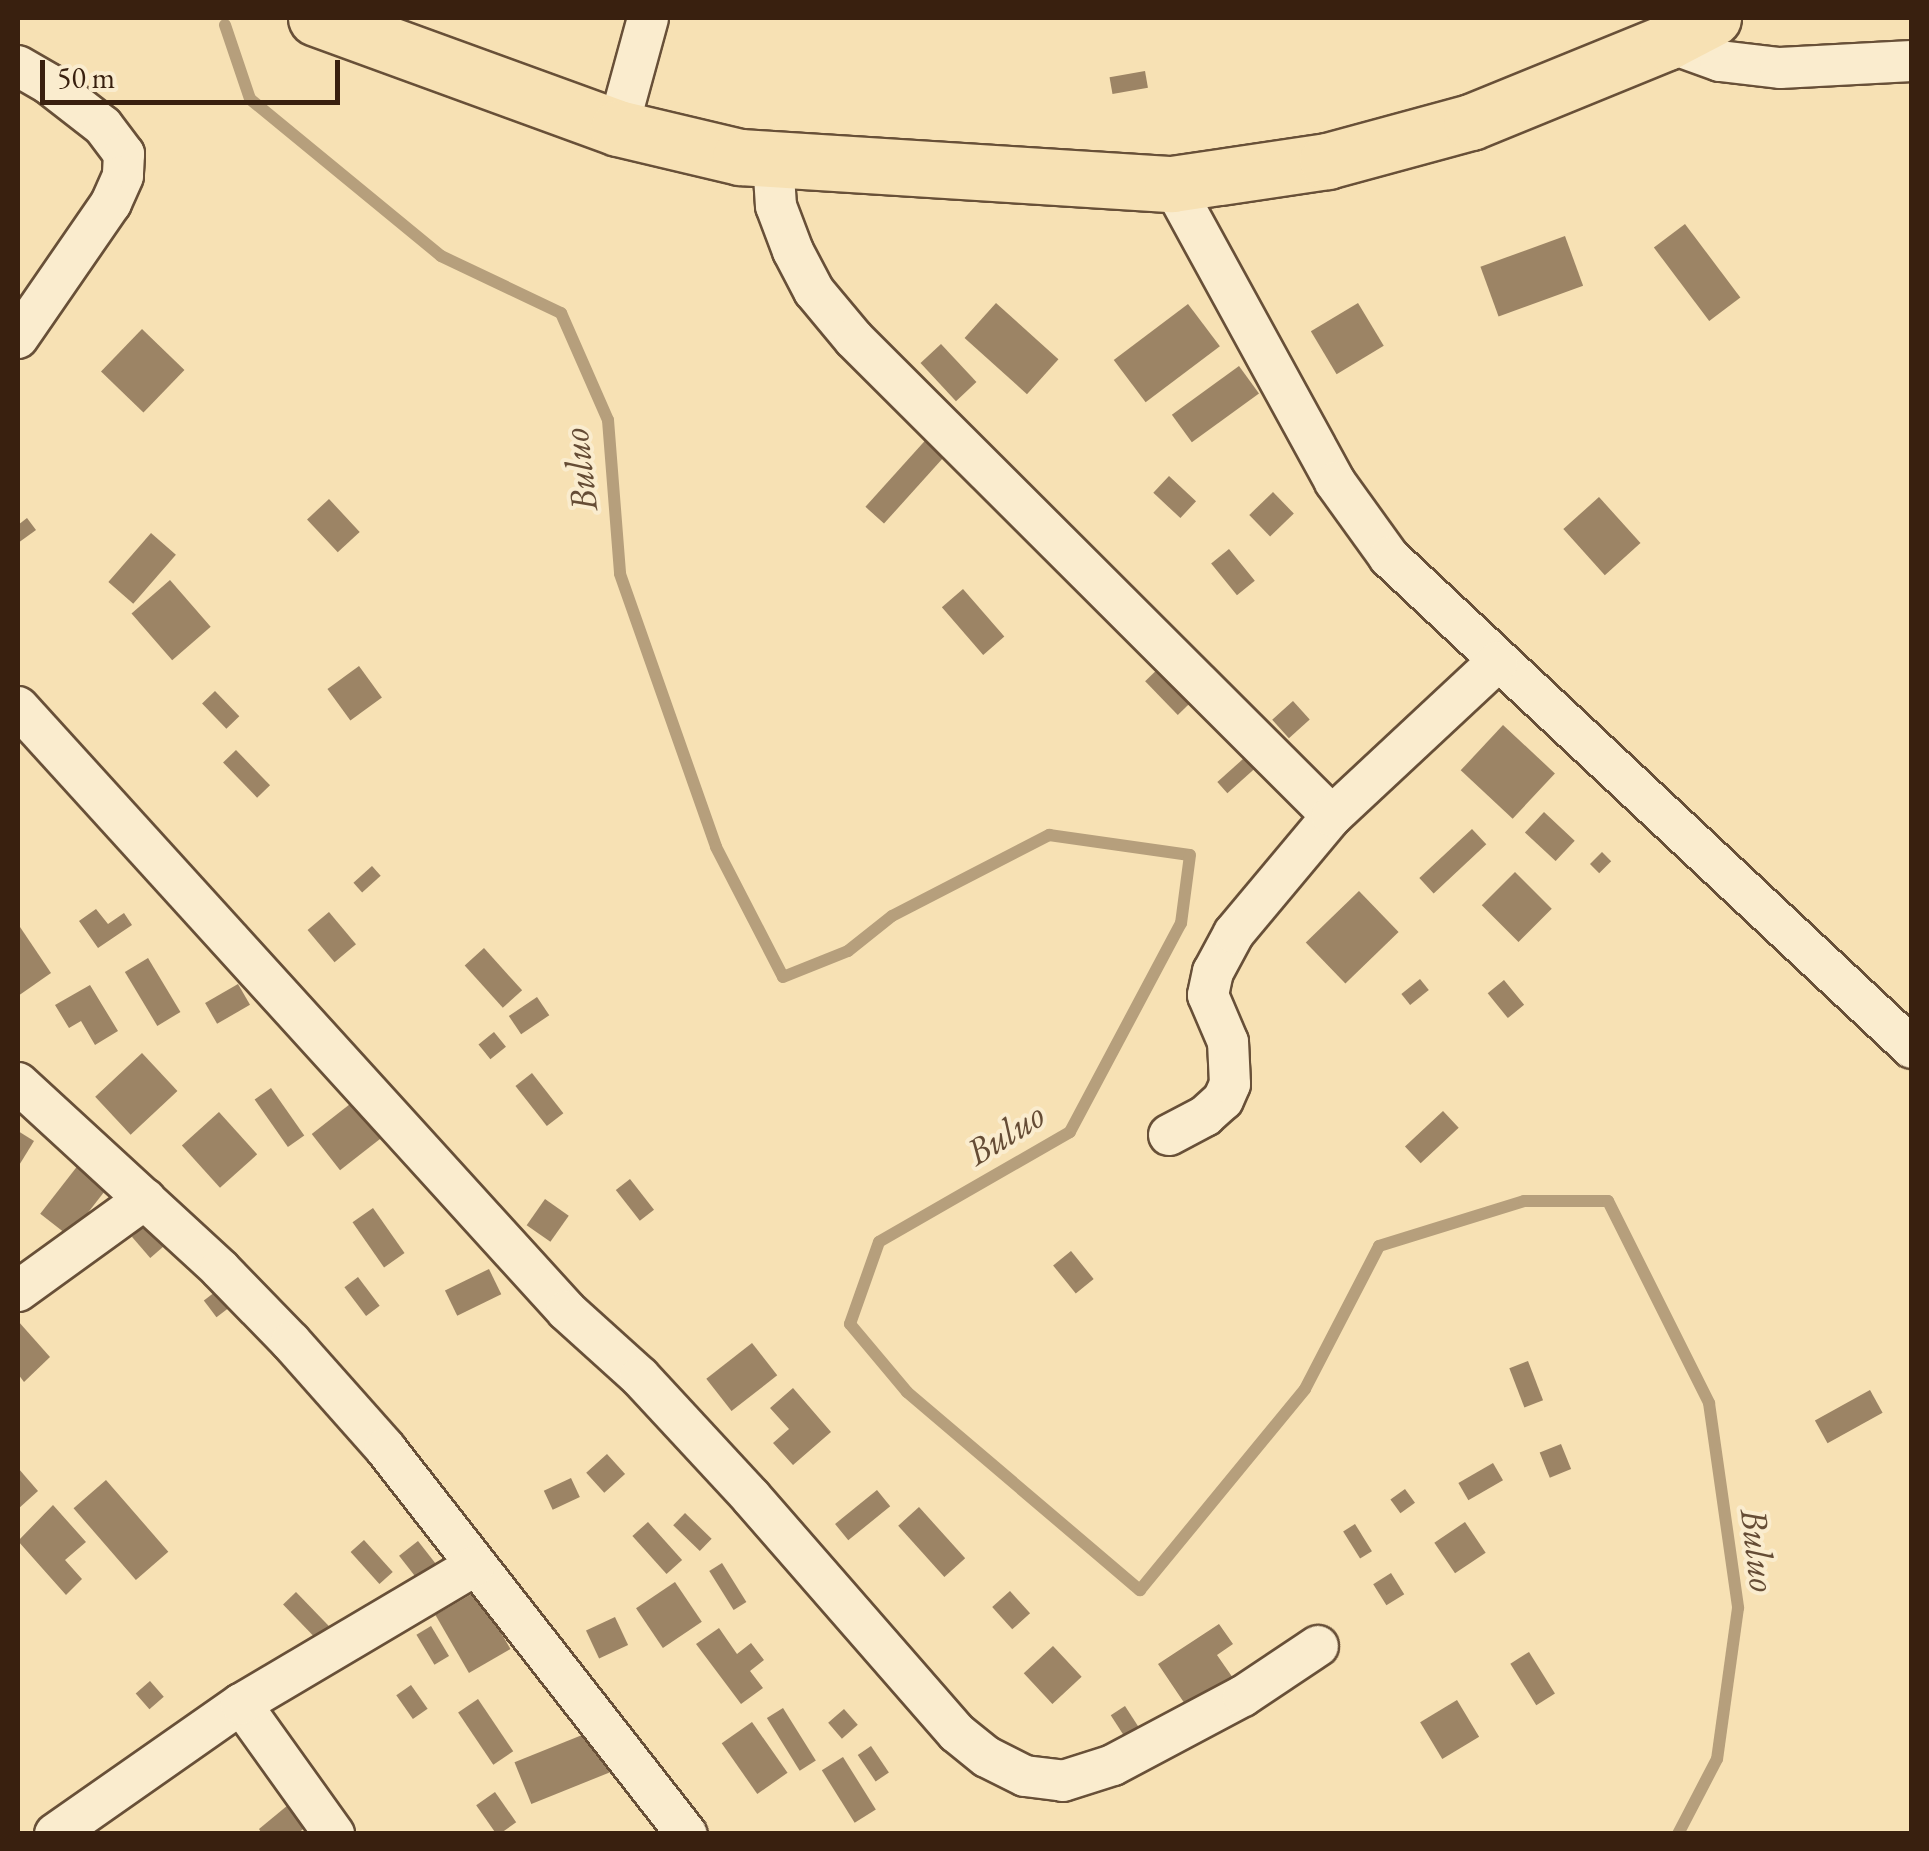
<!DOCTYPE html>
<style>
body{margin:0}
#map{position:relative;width:1929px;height:1851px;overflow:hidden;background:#f7e1b4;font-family:"EB Garamond",serif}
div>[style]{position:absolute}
.stream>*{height:12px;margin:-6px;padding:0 6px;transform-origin:6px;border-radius:6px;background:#b69f7c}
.building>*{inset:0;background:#9c8465;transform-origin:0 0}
.roads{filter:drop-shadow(2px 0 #685038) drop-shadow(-2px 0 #685038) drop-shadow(0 2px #685038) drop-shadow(0 -2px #685038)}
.street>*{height:40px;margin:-20px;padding:0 20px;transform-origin:20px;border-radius:20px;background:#faecce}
.highway>*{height:55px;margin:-27.5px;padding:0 27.5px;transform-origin:27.5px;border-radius:27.5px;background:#f7e1b4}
span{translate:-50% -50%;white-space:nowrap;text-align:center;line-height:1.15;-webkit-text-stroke:8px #faecce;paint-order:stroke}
.water-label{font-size:38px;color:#654c35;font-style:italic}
.frame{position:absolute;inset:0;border:20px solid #39200f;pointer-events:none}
.scale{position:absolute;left:40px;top:60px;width:300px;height:45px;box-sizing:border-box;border:5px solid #39200f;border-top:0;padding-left:12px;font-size:30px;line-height:35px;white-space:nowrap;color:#39200f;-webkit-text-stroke:8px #faecce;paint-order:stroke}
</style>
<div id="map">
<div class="stream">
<i style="left:225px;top:25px;width:78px;rotate:71.3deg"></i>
<i style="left:250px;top:99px;width:247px;rotate:39.4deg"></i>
<i style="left:441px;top:256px;width:133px;rotate:25.4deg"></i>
<i style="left:561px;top:313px;width:117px;rotate:66.3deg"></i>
<i style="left:608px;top:420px;width:154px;rotate:85.5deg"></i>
<i style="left:620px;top:574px;width:289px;rotate:70.6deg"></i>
<i style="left:716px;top:847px;width:146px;rotate:62.7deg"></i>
<i style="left:783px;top:977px;width:70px;rotate:-21.8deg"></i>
<i style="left:848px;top:951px;width:56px;rotate:-38.5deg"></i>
<i style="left:892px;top:916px;width:177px;rotate:-27.3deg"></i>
<i style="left:1049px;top:835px;width:142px;rotate:8.1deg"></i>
<i style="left:1190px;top:855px;width:69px;rotate:97.5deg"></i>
<i style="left:1181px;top:923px;width:237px;rotate:118deg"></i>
<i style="left:1070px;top:1132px;width:220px;rotate:150.1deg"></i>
<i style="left:879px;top:1242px;width:87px;rotate:109.5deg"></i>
<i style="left:850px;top:1324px;width:89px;rotate:50deg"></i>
<i style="left:907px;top:1392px;width:306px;rotate:40.4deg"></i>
<i style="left:1140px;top:1590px;width:260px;rotate:-50.6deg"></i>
<i style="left:1305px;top:1389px;width:161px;rotate:-62.6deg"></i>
<i style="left:1379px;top:1246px;width:152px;rotate:-17.2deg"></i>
<i style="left:1524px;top:1201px;width:84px"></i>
<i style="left:1608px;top:1201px;width:226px;rotate:63.4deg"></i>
<i style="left:1709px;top:1403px;width:207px;rotate:81.9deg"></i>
<i style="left:1738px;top:1608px;width:152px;rotate:97.9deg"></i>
<i style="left:1717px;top:1759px;width:85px;rotate:117.5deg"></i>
</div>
<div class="building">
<i style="left:1145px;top:71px;width:17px;height:36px;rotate:80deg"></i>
<i style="left:1685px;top:224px;width:92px;height:39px;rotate:53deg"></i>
<i style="left:1565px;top:236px;width:53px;height:90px;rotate:70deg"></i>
<i style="left:996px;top:303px;width:84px;height:47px;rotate:42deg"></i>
<i style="left:1358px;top:303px;width:50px;height:55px;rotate:59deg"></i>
<i style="left:1188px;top:304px;width:53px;height:93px;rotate:53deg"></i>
<i style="left:142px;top:329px;width:59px;height:59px;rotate:44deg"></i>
<i style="left:941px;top:344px;width:52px;height:28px;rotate:47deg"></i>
<i style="left:1239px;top:366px;width:34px;height:83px;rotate:54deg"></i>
<i style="left:931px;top:434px;width:25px;height:98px;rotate:42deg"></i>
<i style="left:1169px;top:476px;width:37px;height:23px;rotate:43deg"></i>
<i style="left:1273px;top:492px;width:30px;height:33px;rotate:46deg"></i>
<i style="left:1599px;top:497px;width:62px;height:48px;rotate:48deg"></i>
<i style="left:329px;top:499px;width:45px;height:30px;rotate:47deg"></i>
<i style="clip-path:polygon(27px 518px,36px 530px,18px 543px,18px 525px)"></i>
<i style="left:151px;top:533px;width:33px;height:65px;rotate:41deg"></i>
<i style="left:1229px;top:549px;width:41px;height:23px;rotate:51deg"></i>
<i style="left:170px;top:580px;width:62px;height:51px;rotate:49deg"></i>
<i style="left:963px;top:589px;width:63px;height:28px;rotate:49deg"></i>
<i style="left:1166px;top:661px;width:47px;height:29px;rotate:46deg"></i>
<i style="left:359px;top:666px;width:39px;height:39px;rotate:54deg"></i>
<i style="left:215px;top:691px;width:35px;height:18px;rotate:46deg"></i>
<i style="left:1293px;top:701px;width:25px;height:28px;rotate:48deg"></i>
<i style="left:1503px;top:725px;width:71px;height:62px;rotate:43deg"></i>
<i style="left:236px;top:750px;width:49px;height:18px;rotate:46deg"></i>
<i style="left:1253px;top:750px;width:15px;height:48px;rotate:48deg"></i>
<i style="left:1544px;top:812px;width:42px;height:28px;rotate:43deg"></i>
<i style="left:1472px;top:829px;width:21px;height:72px;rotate:47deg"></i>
<i style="left:1602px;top:852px;width:13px;height:17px;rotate:45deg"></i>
<i style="left:372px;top:866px;width:13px;height:25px;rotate:48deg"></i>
<i style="left:1515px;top:872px;width:52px;height:47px;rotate:45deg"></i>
<i style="left:1359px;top:891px;width:57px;height:74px;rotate:46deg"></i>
<i style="clip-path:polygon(96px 909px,108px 924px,124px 913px,132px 925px,98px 948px,79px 921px)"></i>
<i style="left:329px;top:912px;width:42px;height:28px;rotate:50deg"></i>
<i style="clip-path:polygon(18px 924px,51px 973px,18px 996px)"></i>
<i style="left:484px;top:948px;width:57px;height:26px;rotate:48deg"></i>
<i style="left:148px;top:958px;width:63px;height:27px;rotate:59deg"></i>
<i style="left:1420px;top:979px;width:14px;height:24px;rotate:51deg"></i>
<i style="left:1504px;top:980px;width:32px;height:21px;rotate:51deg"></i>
<i style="left:238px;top:984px;width:24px;height:38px;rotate:60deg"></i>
<i style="clip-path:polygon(90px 985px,118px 1031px,95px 1045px,81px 1021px,69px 1028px,55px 1005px)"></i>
<i style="left:537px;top:997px;width:22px;height:34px;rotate:56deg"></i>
<i style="left:494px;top:1032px;width:19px;height:20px;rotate:51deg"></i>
<i style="left:142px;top:1053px;width:52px;height:64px;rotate:47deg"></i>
<i style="left:532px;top:1073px;width:51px;height:21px;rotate:52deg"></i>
<i style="left:271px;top:1088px;width:58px;height:20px;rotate:55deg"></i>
<i style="left:359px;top:1097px;width:46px;height:60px;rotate:52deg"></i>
<i style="left:1443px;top:1111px;width:23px;height:52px;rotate:47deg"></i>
<i style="left:219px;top:1112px;width:57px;height:50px;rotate:48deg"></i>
<i style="clip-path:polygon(18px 1131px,34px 1141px,18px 1167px)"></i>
<i style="left:79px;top:1164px;width:37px;height:63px;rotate:38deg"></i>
<i style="left:630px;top:1179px;width:39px;height:18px;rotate:52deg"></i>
<i style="left:545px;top:1199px;width:29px;height:32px;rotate:35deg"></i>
<i style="left:373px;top:1208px;width:55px;height:25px;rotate:55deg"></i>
<i style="left:150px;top:1221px;width:28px;height:24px;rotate:49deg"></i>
<i style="left:1071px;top:1251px;width:36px;height:23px;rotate:51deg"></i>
<i style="left:489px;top:1269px;width:28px;height:49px;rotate:64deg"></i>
<i style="left:358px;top:1277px;width:36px;height:17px;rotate:53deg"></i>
<i style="left:219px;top:1289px;width:21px;height:19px;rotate:53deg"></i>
<i style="clip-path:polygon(18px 1321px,50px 1357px,24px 1382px,18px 1374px)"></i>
<i style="left:752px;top:1343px;width:41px;height:58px;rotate:52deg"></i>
<i style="left:1528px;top:1361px;width:42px;height:20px;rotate:69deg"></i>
<i style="clip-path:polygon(793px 1388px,831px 1432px,793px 1465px,773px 1443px,789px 1429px,770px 1408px)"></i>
<i style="left:1870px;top:1390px;width:26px;height:63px;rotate:61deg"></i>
<i style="left:1561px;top:1444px;width:27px;height:23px;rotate:68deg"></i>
<i style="left:607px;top:1454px;width:27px;height:28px;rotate:48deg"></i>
<i style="left:1493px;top:1463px;width:20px;height:40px;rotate:60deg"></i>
<i style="clip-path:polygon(18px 1468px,38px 1491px,18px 1509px)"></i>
<i style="left:571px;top:1478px;width:21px;height:30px;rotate:65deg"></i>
<i style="left:106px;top:1480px;width:95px;height:43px;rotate:49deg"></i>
<i style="left:1405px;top:1489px;width:17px;height:18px;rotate:54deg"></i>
<i style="left:877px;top:1490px;width:21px;height:54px;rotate:51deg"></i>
<i style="clip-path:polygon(53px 1505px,86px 1542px,65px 1560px,82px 1579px,66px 1595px,18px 1541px)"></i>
<i style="left:919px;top:1507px;width:69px;height:28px;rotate:48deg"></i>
<i style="left:685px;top:1513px;width:37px;height:17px;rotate:44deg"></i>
<i style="left:648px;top:1522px;width:51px;height:21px;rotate:48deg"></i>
<i style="left:1465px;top:1522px;width:37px;height:37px;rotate:56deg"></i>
<i style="left:1355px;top:1524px;width:32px;height:14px;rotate:58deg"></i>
<i style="left:364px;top:1540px;width:43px;height:18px;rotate:48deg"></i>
<i style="left:418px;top:1541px;width:39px;height:24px;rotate:52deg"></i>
<i style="left:722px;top:1563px;width:46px;height:15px;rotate:58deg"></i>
<i style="left:1391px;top:1573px;width:25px;height:21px;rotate:58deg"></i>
<i style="left:675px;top:1582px;width:48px;height:47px;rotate:56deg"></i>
<i style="left:477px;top:1591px;width:67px;height:48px;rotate:60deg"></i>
<i style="left:1010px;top:1591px;width:30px;height:24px;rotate:48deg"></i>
<i style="left:296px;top:1592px;width:49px;height:18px;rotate:46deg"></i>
<i style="left:615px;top:1617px;width:31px;height:32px;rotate:65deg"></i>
<i style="clip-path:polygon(1219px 1624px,1233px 1644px,1217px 1655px,1233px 1678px,1187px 1707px,1158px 1664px)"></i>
<i style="left:431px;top:1626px;width:35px;height:17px;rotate:59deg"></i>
<i style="clip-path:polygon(719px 1628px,737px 1654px,751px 1643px,764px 1660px,750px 1671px,763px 1688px,741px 1704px,696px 1644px)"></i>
<i style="left:1053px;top:1646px;width:42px;height:40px;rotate:47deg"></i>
<i style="left:1529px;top:1652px;width:49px;height:22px;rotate:58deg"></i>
<i style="left:150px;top:1681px;width:21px;height:19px;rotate:49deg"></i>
<i style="left:411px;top:1685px;width:29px;height:18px;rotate:55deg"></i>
<i style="left:478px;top:1699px;width:63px;height:24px;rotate:56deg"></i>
<i style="left:1457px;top:1700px;width:43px;height:43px;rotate:59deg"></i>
<i style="left:1125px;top:1706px;width:30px;height:17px;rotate:57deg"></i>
<i style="left:783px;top:1708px;width:62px;height:19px;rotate:58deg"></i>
<i style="left:844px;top:1709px;width:21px;height:21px;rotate:49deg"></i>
<i style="left:752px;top:1722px;width:62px;height:37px;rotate:55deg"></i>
<i style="left:597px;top:1729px;width:45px;height:89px;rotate:68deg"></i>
<i style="left:871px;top:1746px;width:32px;height:16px;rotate:56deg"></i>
<i style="left:843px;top:1757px;width:62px;height:25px;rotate:58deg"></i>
<i style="left:495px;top:1792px;width:37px;height:23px;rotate:55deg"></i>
<i style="clip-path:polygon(299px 1796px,317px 1818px,297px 1834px,262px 1834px,259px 1829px)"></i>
</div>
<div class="roads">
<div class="street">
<i style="left:1667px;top:42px;width:56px;rotate:19.7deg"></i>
<i style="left:1720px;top:61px;width:60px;rotate:6.7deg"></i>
<i style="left:1780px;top:68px;width:132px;rotate:-3deg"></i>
<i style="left:18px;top:66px;width:36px;rotate:30deg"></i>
<i style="left:49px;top:84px;width:68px;rotate:37.9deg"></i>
<i style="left:103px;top:126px;width:35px;rotate:53deg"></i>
<i style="left:124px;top:154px;width:22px;rotate:93deg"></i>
<i style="left:123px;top:176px;width:30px;rotate:114deg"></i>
<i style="left:111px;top:203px;width:164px;rotate:124.6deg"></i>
<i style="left:618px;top:128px;width:114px;rotate:-74.7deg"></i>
<i style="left:773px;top:160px;width:46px;rotate:86.3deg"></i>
<i style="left:776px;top:206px;width:48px;rotate:69.3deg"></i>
<i style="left:793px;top:251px;width:45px;rotate:62.3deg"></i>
<i style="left:814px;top:291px;width:62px;rotate:50.2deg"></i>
<i style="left:854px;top:339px;width:675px;rotate:44.94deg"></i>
<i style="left:1172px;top:184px;width:340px;rotate:61.3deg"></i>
<i style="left:1335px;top:482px;width:92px;rotate:54.2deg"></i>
<i style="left:1389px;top:557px;width:717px;rotate:43.19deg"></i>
<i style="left:18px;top:707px;width:816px;rotate:47.73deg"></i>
<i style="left:567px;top:1311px;width:98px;rotate:42.1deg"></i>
<i style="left:640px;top:1377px;width:163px;rotate:47.2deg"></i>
<i style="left:751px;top:1497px;width:313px;rotate:48.9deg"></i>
<i style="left:957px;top:1733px;width:38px;rotate:39deg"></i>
<i style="left:987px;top:1757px;width:42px;rotate:26.6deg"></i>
<i style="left:1025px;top:1776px;width:38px;rotate:7deg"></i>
<i style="left:1063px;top:1781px;width:52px;rotate:-17.7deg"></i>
<i style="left:1113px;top:1765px;width:147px;rotate:-28deg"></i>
<i style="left:1243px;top:1696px;width:90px;rotate:-33.7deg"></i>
<i style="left:18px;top:1083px;width:275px;rotate:42.6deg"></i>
<i style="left:220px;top:1269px;width:102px;rotate:45.8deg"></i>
<i style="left:291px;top:1342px;width:142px;rotate:48.4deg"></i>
<i style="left:385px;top:1448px;width:490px;rotate:52deg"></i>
<i style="left:1169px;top:1135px;width:41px;rotate:-27.8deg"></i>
<i style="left:1205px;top:1116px;width:24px;rotate:-42deg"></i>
<i style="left:1223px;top:1100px;width:17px;rotate:-66deg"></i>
<i style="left:1230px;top:1084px;width:42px;rotate:-92.7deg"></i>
<i style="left:1228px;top:1042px;width:51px;rotate:-113.1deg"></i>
<i style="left:1208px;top:995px;width:24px;rotate:-78deg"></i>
<i style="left:1213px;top:972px;width:44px;rotate:-61.7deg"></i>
<i style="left:1234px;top:933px;width:153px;rotate:-50.1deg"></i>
<i style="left:1332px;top:816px;width:226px;rotate:-43deg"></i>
<i style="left:18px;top:1291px;width:157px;rotate:-35.9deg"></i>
<i style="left:241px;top:1704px;width:160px;rotate:54.4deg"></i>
<i style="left:55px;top:1834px;width:227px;rotate:-35deg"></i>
<i style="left:241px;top:1704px;width:271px;rotate:-30.6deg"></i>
</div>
<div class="highway">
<i style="left:316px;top:18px;width:321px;rotate:20deg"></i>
<i style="left:618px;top:128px;width:125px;rotate:13.4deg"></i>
<i style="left:740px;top:157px;width:433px;rotate:3.6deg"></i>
<i style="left:1172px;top:184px;width:157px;rotate:-8.4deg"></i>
<i style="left:1327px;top:161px;width:149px;rotate:-15.2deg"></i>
<i style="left:1471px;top:122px;width:212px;rotate:-22.2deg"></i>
<i style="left:1667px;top:42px;width:52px;rotate:-27.6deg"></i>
</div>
</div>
<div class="water-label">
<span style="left:579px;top:470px;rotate:-97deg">Buluo</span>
<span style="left:1005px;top:1133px;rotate:-32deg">Buluo</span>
<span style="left:1759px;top:1550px;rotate:83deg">Buluo</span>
</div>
<div class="frame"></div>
<div class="scale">50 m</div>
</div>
